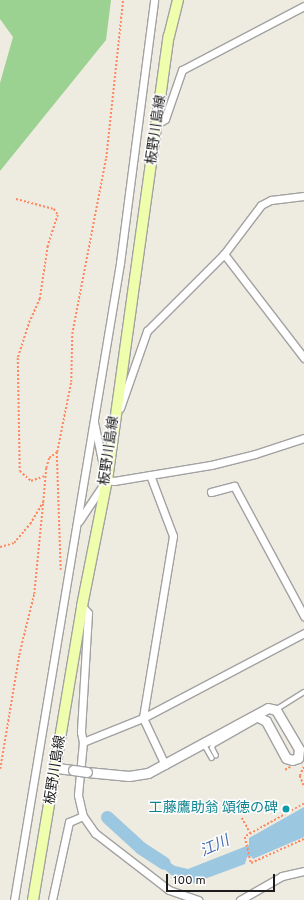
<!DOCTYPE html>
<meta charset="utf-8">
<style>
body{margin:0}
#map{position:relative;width:304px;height:900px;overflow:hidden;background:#eeebe0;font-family:Overpass,"Noto Sans JP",sans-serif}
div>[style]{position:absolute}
.forest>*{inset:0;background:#9bd191}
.water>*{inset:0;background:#9cc7e0}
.river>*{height:13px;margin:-6.5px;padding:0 6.5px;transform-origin:6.5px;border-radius:6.5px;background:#9cc7e0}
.path>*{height:1.5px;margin-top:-0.75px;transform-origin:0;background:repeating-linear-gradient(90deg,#ff8760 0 2px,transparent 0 4px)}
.roads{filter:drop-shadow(1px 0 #a2a2a2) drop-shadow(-1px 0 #a2a2a2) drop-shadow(0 1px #a2a2a2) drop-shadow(0 -1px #a2a2a2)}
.service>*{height:3.5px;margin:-1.75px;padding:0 1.75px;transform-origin:1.75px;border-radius:1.75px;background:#fff}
.minor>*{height:7px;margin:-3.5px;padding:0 3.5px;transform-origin:3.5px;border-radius:3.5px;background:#fff}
.tertiary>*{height:9px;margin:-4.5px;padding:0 4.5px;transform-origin:4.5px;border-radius:4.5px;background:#fff}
.secondary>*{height:10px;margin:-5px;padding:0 5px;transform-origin:5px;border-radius:5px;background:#effead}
.bridges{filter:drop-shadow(1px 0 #a2a2a2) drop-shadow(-1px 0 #a2a2a2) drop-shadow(0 1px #a2a2a2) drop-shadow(0 -1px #a2a2a2)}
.tertiary-bridge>*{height:9px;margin:-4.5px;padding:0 4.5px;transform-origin:4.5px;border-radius:4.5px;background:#fff}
.dots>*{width:11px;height:11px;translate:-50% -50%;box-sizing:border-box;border:2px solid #fff;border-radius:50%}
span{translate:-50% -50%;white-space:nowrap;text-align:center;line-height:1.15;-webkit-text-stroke:3px #fff;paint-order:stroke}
.street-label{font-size:14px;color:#1b1b1b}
.culture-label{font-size:14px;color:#0d838f}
.right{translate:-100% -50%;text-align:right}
.water-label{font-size:15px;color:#416ab2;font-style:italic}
.scale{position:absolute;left:166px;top:874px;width:109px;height:18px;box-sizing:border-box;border:2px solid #1b1b1b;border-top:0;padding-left:5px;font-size:12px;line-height:14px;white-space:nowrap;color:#1b1b1b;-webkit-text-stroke:3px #fff;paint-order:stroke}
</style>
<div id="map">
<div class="forest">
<i style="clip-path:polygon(0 0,111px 0,106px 40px,0 171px,0 83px,13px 37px,0 19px)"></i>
</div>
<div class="water">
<i style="clip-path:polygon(304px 807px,304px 837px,253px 859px,251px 856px,247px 857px,245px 864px,191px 884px,176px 879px,149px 856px,152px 851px,175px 866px,188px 869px,249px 845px,249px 838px)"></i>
</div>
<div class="river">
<i style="left:107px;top:817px;width:46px;rotate:42.4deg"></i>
<i style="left:141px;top:848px;width:27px;rotate:33deg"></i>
</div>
<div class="path">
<i style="left:16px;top:199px;width:39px;rotate:15deg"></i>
<i style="left:54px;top:209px;width:7px;rotate:56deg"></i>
<i style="left:58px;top:215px;width:33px;rotate:108deg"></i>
<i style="left:48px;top:246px;width:54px;rotate:98.6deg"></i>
<i style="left:40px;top:299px;width:24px;rotate:114deg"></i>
<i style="left:30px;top:321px;width:39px;rotate:108deg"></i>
<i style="left:18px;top:358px;width:113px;rotate:89deg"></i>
<i style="left:20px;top:471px;width:15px;rotate:42deg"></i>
<i style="left:31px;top:481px;width:15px;rotate:-20deg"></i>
<i style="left:57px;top:452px;width:71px;rotate:-78.7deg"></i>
<i style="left:71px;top:382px;width:48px;rotate:-88.8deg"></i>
<i style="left:72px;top:334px;width:179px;rotate:-79.1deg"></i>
<i style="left:106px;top:158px;width:159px;rotate:-83.9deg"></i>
<i style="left:0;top:547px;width:15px;rotate:-16deg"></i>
<i style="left:14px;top:543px;width:25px;rotate:-50deg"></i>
<i style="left:30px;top:524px;width:26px;rotate:-59deg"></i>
<i style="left:43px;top:502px;width:34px;rotate:-85deg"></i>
<i style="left:46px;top:468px;width:10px;rotate:-73deg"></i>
<i style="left:49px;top:458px;width:10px;rotate:-37deg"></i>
<i style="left:57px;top:452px;width:118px;rotate:88.1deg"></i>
<i style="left:304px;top:767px;width:10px;rotate:114deg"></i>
<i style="left:300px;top:776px;width:11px;rotate:68deg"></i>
<i style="left:0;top:769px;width:116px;rotate:-80.5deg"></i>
<i style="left:19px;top:655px;width:63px;rotate:-76.2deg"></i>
<i style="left:34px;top:594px;width:92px;rotate:-84.4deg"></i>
<i style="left:285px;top:770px;width:6px;rotate:-31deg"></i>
<i style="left:304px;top:804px;width:68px;rotate:150.8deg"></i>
<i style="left:245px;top:837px;width:27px;rotate:77deg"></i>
<i style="left:251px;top:863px;width:58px;rotate:-24.4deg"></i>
<i style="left:242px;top:818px;width:18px;rotate:61deg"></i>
</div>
<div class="roads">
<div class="service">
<i style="left:277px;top:709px;width:32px;rotate:-32deg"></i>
<i style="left:204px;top:744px;width:16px;rotate:60deg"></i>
<i style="left:216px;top:756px;width:9px;rotate:-117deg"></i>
<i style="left:212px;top:748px;width:3px;rotate:-72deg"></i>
<i style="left:213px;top:745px;width:53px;rotate:-29.5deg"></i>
</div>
<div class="minor">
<i style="left:157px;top:124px;width:9px;rotate:-32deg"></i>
<i style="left:165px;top:119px;width:52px;rotate:-70.9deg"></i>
<i style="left:182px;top:70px;width:138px;rotate:-27.7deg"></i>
<i style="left:224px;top:254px;width:131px;rotate:52.4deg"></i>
<i style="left:120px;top:408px;width:82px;rotate:-70.7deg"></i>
<i style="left:147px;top:331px;width:109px;rotate:-45deg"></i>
<i style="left:224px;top:254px;width:61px;rotate:-52.9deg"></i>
<i style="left:261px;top:205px;width:11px;rotate:-27deg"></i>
<i style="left:271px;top:200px;width:33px;rotate:-7deg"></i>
<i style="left:94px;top:422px;width:59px;rotate:78.3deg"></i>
<i style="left:150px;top:475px;width:65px;rotate:69.3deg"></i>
<i style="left:173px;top:536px;width:184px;rotate:99.4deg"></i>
<i style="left:143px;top:718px;width:52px;rotate:64.9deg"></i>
<i style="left:107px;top:480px;width:7px;rotate:8deg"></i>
<i style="left:114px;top:481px;width:98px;rotate:-9.4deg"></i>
<i style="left:211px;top:465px;width:45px;rotate:-14deg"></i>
<i style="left:255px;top:454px;width:52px;rotate:-18.1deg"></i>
<i style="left:211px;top:492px;width:24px;rotate:-15deg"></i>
<i style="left:234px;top:486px;width:148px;rotate:61.7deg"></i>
<i style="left:79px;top:521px;width:47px;rotate:-56.3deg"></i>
<i style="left:82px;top:606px;width:9px;rotate:49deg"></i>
<i style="left:88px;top:613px;width:119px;rotate:93.4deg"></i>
<i style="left:81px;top:732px;width:10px;rotate:79deg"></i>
<i style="left:83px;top:742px;width:53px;rotate:95.4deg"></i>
<i style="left:78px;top:795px;width:22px;rotate:77deg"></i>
<i style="left:83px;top:816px;width:21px;rotate:55deg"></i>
<i style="left:95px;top:833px;width:93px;rotate:37.6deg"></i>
<i style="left:169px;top:890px;width:31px;rotate:19deg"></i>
<i style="left:83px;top:742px;width:65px;rotate:-21.8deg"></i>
<i style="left:143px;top:718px;width:182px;rotate:-27.8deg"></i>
<i style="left:14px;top:900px;width:646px;rotate:-80.55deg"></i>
<i style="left:120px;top:263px;width:265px;rotate:-82.6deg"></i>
<i style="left:52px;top:900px;width:80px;rotate:-77.7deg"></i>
<i style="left:69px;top:822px;width:15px;rotate:-23deg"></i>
<i style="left:240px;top:900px;width:48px;rotate:-29.7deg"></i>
<i style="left:282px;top:876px;width:23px;rotate:-13deg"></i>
</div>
<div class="tertiary">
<i style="left:57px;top:768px;width:16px;rotate:7deg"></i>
<i style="left:87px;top:772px;width:42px;rotate:5.4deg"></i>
<i style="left:129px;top:776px;width:19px;rotate:-9deg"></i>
<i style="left:148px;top:773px;width:136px;rotate:-28.4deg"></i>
<i style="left:268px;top:708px;width:8px;rotate:14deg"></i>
<i style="left:276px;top:710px;width:45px;rotate:59.5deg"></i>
<i style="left:299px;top:749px;width:9px;rotate:96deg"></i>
<i style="left:298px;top:758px;width:6px;rotate:162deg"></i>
<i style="left:292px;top:760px;width:6px;rotate:-162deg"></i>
<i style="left:286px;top:758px;width:42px;rotate:-118.4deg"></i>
<i style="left:266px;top:721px;width:11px;rotate:-153deg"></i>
</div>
<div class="secondary">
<i style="left:33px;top:900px;width:298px;rotate:-80.5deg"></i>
<i style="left:82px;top:606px;width:128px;rotate:-78.8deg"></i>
<i style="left:107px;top:480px;width:448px;rotate:-82.1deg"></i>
<i style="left:169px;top:36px;width:37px;rotate:-76deg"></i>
</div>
</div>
<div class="bridges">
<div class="tertiary-bridge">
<i style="left:73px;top:770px;width:14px;rotate:8deg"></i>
</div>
</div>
<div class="dots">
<i style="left:286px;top:809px;background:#0f9aa8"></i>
</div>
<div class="street-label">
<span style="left:157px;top:130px;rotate:-82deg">板野川島線</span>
<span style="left:110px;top:451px;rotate:-82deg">板野川島線</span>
<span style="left:56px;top:770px;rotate:-81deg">板野川島線</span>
</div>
<div class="culture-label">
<span class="right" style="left:278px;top:809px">工藤鷹助翁 頌徳の碑</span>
</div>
<div class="water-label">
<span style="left:215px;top:847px;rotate:-24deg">江川</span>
</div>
<div class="scale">100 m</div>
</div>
